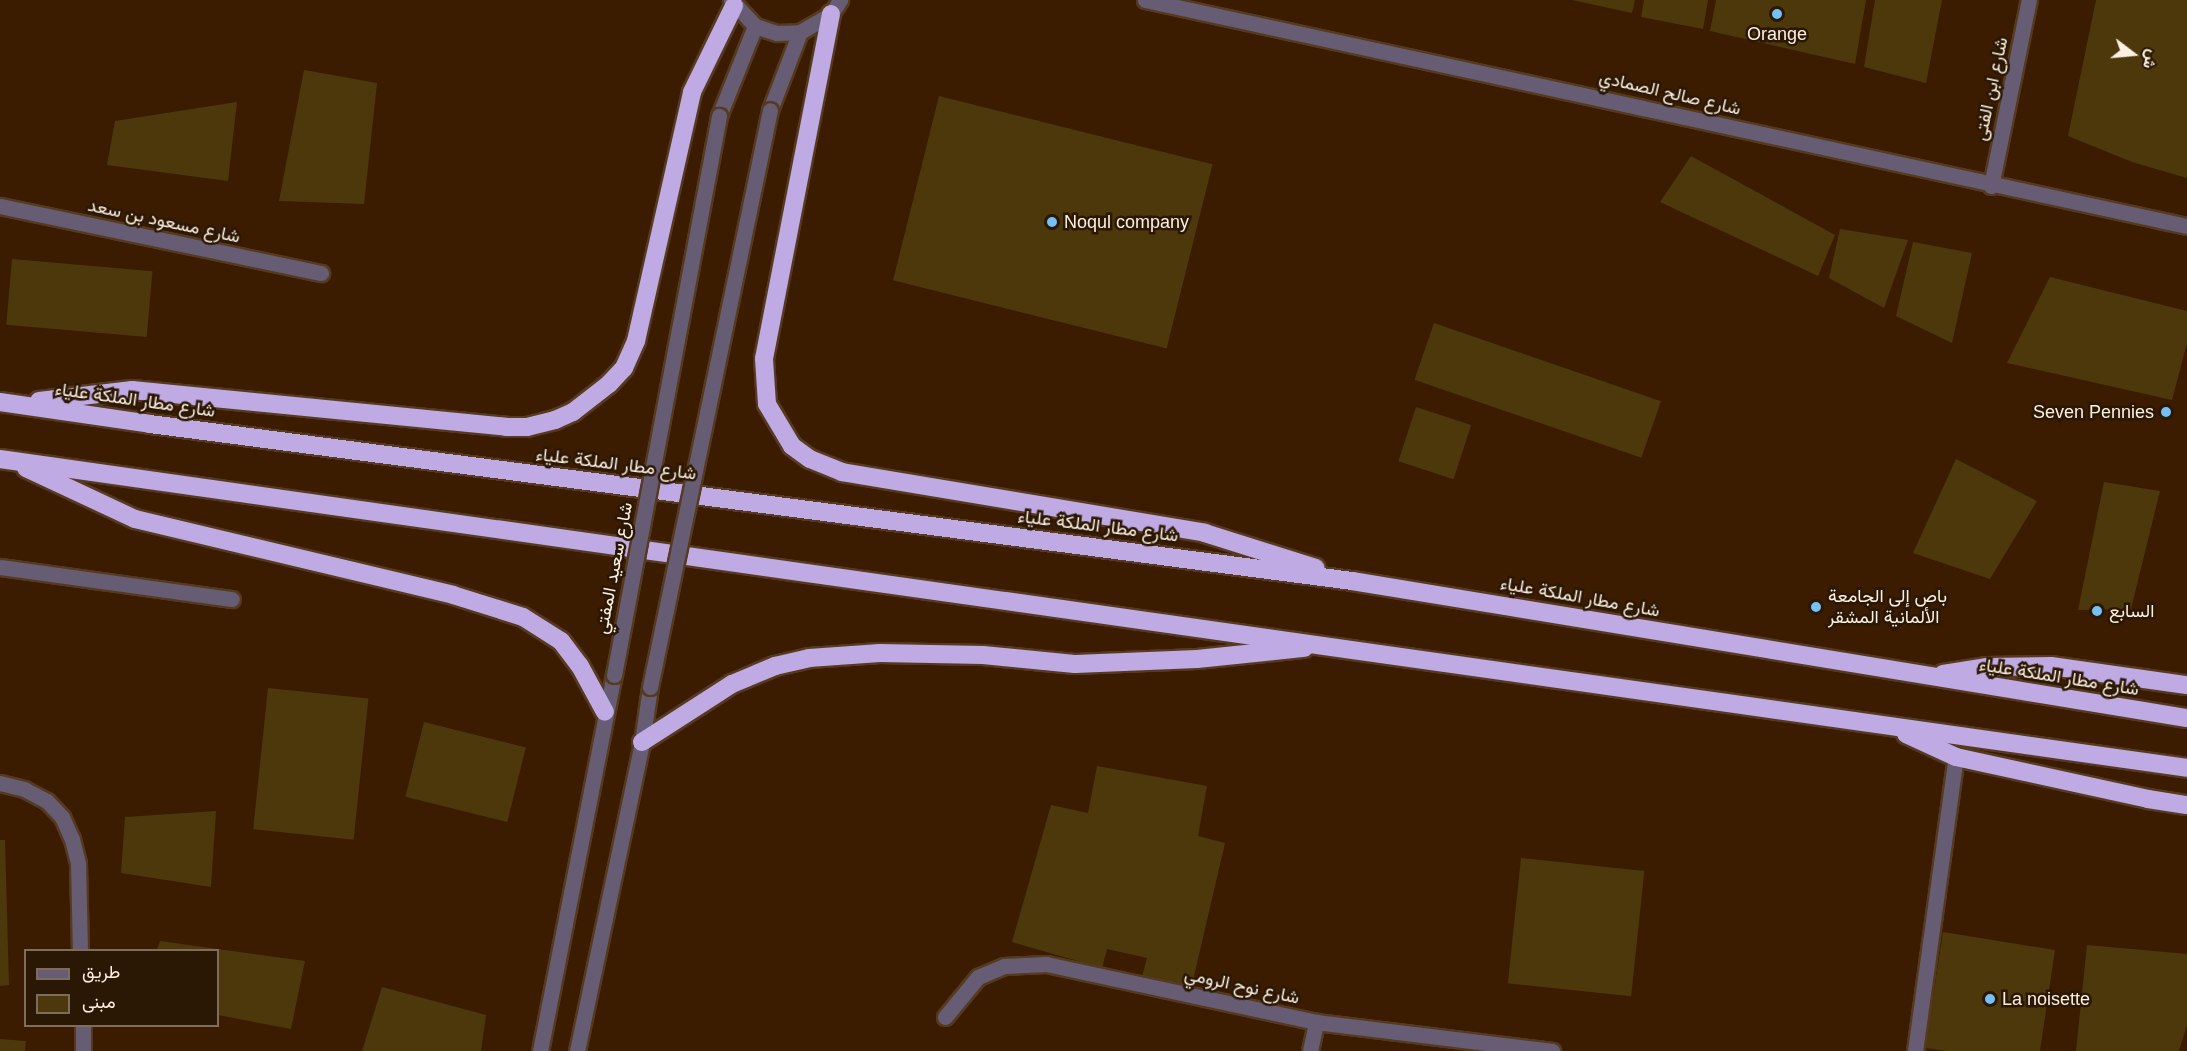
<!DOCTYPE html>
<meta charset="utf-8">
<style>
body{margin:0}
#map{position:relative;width:2187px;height:1051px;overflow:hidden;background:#3b1c00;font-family:Arial,Vazirmatn,sans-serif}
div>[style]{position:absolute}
.building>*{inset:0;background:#4d380c;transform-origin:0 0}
.roads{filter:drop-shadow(2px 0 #563a20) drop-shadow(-2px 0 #563a20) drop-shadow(0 2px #563a20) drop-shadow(0 -2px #563a20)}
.service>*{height:15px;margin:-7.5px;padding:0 7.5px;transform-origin:7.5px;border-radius:7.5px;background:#665d74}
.minor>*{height:15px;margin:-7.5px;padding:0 7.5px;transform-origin:7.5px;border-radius:7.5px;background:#665d74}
.tertiary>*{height:15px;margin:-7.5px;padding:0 7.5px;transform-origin:7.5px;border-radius:7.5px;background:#665d74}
.motorway>*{height:18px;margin:-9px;padding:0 9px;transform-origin:9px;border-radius:9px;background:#bfaae3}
.bridges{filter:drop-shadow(2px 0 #563a20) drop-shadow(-2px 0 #563a20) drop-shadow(0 2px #563a20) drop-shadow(0 -2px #563a20)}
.tertiary-bridge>*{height:15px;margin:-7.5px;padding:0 7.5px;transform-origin:7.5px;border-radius:7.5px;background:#665d74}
.dots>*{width:16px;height:16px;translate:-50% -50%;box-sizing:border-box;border:3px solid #2a1704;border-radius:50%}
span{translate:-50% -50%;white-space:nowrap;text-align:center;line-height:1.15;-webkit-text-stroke:5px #2a1704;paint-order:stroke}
.poi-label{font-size:18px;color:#fdefe3}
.left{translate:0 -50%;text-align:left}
.right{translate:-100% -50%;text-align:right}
.street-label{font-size:18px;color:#fdefe3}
.legend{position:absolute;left:24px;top:949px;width:195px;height:78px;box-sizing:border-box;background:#2a1704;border:2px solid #7e6d5d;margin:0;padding:8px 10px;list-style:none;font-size:18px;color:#fdefe3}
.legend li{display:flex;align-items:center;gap:12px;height:30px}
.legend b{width:30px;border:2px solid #7e6d5d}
.north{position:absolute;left:2103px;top:24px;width:60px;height:60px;-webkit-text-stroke:4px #2a1704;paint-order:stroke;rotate:106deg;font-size:16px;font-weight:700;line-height:24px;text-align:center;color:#fdefe3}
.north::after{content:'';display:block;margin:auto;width:21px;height:27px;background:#fdefe3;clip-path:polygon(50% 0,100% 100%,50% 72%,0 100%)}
</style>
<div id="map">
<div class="building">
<i style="clip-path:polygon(1572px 0,1635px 0,1632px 13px)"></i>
<i style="clip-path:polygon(1644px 0,1708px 0,1703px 29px,1641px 17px)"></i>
<i style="clip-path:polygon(1716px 0,1866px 0,1855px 64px,1710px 31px)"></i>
<i style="clip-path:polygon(1875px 0,1942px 0,1926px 83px,1864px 67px)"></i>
<i style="clip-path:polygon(2096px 0,2187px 0,2187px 178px,2132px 162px,2068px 136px)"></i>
<i style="clip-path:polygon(304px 70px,377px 83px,364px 204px,279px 201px)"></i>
<i style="left:939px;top:96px;width:282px;height:190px;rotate:14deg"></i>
<i style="clip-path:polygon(237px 102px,228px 181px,107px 165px,115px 121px)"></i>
<i style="clip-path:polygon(1691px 156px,1835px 235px,1818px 276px,1660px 202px)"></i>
<i style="clip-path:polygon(1840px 229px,1908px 240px,1884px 308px,1829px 278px)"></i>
<i style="clip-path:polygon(1913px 242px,1972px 253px,1952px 343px,1896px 316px)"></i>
<i style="left:12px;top:259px;width:141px;height:66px;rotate:5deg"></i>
<i style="clip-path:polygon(2050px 277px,2187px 311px,2187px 343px,2172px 400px,2007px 363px)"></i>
<i style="left:1434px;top:323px;width:240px;height:60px;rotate:19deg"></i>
<i style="left:1416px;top:407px;width:58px;height:57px;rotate:18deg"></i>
<i style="clip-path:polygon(1956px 459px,2037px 501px,1990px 579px,1913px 553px)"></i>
<i style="clip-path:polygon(2104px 482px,2160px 491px,2131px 609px,2078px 610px)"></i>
<i style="left:268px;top:688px;width:101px;height:142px;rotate:6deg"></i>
<i style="left:424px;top:722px;width:105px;height:77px;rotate:14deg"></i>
<i style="clip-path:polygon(1097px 766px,1207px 786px,1198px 836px,1225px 843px,1191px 989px,1142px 977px,1147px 958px,1107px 949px,1102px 968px,1012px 942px,1051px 805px,1088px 813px)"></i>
<i style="clip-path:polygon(216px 811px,211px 887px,121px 873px,125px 817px)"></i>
<i style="clip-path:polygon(0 840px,5px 840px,9px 985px,0 986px)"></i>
<i style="left:1521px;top:858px;width:124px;height:126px;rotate:6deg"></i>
<i style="clip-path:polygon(1943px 932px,2055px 950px,2040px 1051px,1947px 1051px,1925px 1048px)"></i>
<i style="clip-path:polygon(160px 941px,305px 961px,291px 1029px,218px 1015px,218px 950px,157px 950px)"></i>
<i style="clip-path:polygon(2087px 945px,2187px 954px,2187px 1025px,2179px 1051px,2076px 1051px)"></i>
<i style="clip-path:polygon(382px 987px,486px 1015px,481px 1051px,362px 1051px)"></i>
<i style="clip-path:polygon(0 1039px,26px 1041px,25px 1051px,0 1051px)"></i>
</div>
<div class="roads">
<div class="service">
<i style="left:0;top:567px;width:234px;rotate:7.9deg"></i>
<i style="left:1915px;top:1051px;width:297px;rotate:-82.1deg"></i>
</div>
<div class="minor">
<i style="left:1145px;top:0;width:1066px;rotate:12.24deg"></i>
<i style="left:1991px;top:186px;width:190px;rotate:-78.5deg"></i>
<i style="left:0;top:206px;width:328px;rotate:11.8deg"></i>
<i style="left:0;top:783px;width:25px;rotate:14deg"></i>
<i style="left:24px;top:789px;width:26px;rotate:28deg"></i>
<i style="left:47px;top:801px;width:22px;rotate:47deg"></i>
<i style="left:62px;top:817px;width:24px;rotate:66deg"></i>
<i style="left:72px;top:839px;width:25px;rotate:76deg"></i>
<i style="left:78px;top:863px;width:87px;rotate:88.7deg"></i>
<i style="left:945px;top:1017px;width:52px;rotate:-50.5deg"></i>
<i style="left:978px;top:977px;width:28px;rotate:-23deg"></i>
<i style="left:1004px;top:966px;width:42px;rotate:-2.7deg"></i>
<i style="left:1046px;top:964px;width:276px;rotate:12.1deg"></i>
<i style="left:1316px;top:1022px;width:238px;rotate:7deg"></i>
<i style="left:83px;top:1026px;width:25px;rotate:90deg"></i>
<i style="left:1310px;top:1051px;width:30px;rotate:-78deg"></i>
</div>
<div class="tertiary">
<i style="left:731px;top:0;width:35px;rotate:47deg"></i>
<i style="left:755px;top:26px;width:23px;rotate:18deg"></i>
<i style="left:777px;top:33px;width:23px;rotate:-2deg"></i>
<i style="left:800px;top:32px;width:36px;rotate:-30deg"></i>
<i style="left:831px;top:14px;width:17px;rotate:-57deg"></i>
<i style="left:770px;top:110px;width:84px;rotate:-69deg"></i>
<i style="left:719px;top:116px;width:97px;rotate:-68.2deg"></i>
<i style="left:540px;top:1051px;width:383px;rotate:-78.9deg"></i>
<i style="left:577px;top:1051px;width:316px;rotate:-78.1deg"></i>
<i style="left:642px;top:742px;width:56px;rotate:-81.7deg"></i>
</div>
<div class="motorway">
<i style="left:831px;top:14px;width:351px;rotate:101deg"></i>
<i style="left:764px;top:359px;width:45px;rotate:86.2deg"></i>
<i style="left:767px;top:404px;width:49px;rotate:59.2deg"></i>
<i style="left:792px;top:446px;width:22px;rotate:36deg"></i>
<i style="left:810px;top:459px;width:35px;rotate:22deg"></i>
<i style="left:842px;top:472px;width:368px;rotate:9.5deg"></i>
<i style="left:1205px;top:533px;width:116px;rotate:17.5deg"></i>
<i style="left:39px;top:401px;width:94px;rotate:-6.7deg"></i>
<i style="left:132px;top:390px;width:376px;rotate:5.6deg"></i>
<i style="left:506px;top:427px;width:21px"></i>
<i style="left:527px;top:427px;width:29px;rotate:-14deg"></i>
<i style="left:555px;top:420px;width:20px;rotate:-24deg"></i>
<i style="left:573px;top:412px;width:46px;rotate:-37.9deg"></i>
<i style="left:609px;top:384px;width:22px;rotate:-47deg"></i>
<i style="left:624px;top:368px;width:30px;rotate:-66deg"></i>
<i style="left:636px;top:341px;width:255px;rotate:-77.3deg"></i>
<i style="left:692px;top:92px;width:96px;rotate:-64deg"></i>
<i style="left:0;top:402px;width:152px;rotate:8.3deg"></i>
<i style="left:150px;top:424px;width:1212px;rotate:7.44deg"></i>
<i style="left:1352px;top:581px;width:846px;rotate:9.32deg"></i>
<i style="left:0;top:459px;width:2209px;rotate:8.04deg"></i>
<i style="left:26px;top:468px;width:120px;rotate:25.1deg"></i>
<i style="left:135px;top:519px;width:327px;rotate:13.4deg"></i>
<i style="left:453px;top:595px;width:73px;rotate:17.4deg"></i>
<i style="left:523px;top:617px;width:45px;rotate:32.3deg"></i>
<i style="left:561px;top:641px;width:31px;rotate:53deg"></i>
<i style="left:580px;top:666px;width:52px;rotate:61.5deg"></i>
<i style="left:1943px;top:674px;width:45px;rotate:-9deg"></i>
<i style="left:1987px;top:667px;width:64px;rotate:-0.9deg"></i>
<i style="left:2051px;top:666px;width:137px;rotate:8deg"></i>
<i style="left:1906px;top:734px;width:55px;rotate:24.7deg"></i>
<i style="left:1956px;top:757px;width:197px;rotate:12.3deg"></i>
<i style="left:2148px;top:799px;width:39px;rotate:9deg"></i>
<i style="left:642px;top:742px;width:107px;rotate:-32.8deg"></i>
<i style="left:732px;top:684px;width:47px;rotate:-22.7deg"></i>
<i style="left:775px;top:666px;width:35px;rotate:-13deg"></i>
<i style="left:809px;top:658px;width:71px;rotate:-4deg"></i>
<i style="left:880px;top:653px;width:103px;rotate:1.1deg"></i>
<i style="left:983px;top:655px;width:92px;rotate:5.6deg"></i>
<i style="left:1075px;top:664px;width:122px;rotate:-2.3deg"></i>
<i style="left:1197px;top:659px;width:108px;rotate:-5.9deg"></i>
</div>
</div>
<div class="bridges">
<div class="tertiary-bridge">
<i style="left:614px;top:675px;width:569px;rotate:-79.36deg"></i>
<i style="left:650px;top:687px;width:589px;rotate:-78.25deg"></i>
</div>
</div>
<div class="dots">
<i style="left:1777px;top:14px;background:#75c0f6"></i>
<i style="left:1052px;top:222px;background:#75c0f6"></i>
<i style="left:2166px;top:412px;background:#75c0f6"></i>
<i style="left:1816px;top:607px;background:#75c0f6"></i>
<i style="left:2097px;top:611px;background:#75c0f6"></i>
<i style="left:1990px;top:999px;background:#75c0f6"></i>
</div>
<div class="poi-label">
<span style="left:1777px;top:34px">Orange</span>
<span class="left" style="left:1064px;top:222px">Noqul company</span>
<span class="right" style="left:2154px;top:412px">Seven Pennies</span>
<span class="left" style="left:1828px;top:607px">باص إلى الجامعة<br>الألمانية المشقر</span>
<span class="left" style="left:2109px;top:611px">السابع</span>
<span class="left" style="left:2002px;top:999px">La noisette</span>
</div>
<div class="street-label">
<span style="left:1991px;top:89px;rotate:-78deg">شارع ابن الفتى</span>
<span style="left:1670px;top:93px;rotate:13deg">شارع صالح الصمادي</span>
<span style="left:164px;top:221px;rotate:12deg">شارع مسعود بن سعد</span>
<span style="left:135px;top:400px;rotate:8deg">شارع مطار الملكة علياء</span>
<span style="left:616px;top:464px;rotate:7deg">شارع مطار الملكة علياء</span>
<span style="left:1098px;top:526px;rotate:7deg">شارع مطار الملكة علياء</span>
<span style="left:614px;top:568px;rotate:-79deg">شارع سعيد المفتي</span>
<span style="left:1580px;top:597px;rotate:10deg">شارع مطار الملكة علياء</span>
<span style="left:2059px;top:677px;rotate:9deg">شارع مطار الملكة علياء</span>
<span style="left:1242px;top:986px;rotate:12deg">شارع نوح الرومي</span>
</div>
<ul class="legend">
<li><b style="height:8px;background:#665d74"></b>طريق</li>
<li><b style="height:16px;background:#4d380c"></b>مبنى</li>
</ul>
<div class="north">ش</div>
</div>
